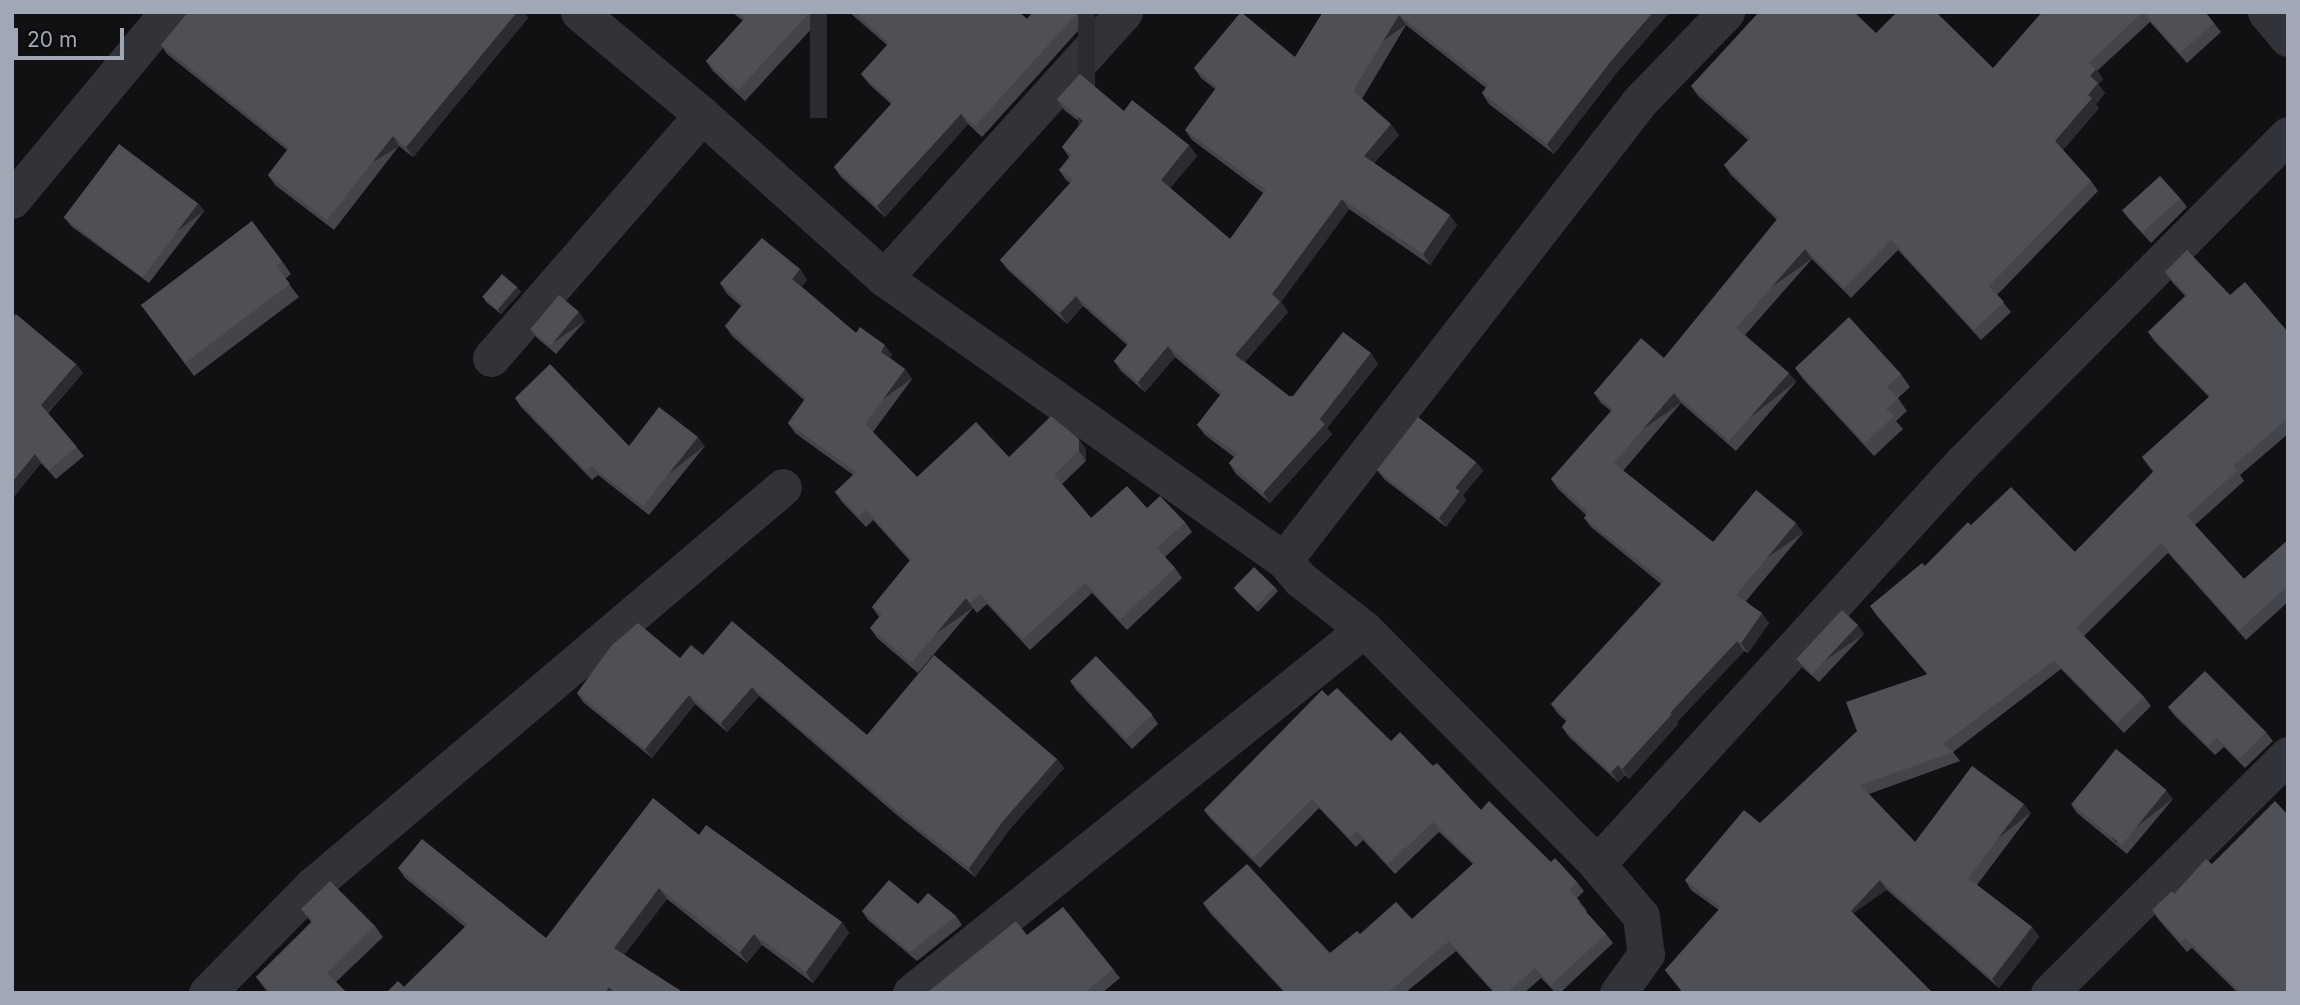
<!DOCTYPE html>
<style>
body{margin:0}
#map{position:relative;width:2300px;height:1005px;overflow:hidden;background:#111113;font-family:Inter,sans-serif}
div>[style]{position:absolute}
.street>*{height:37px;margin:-18.5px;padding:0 18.5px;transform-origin:18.5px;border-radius:18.5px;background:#323338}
.wall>*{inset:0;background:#44454b}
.shaded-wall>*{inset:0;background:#2b2c30;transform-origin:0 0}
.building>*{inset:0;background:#4e5056;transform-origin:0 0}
span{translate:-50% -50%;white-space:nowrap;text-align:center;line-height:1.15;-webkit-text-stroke:6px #0c0c0e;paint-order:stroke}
.frame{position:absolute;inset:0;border:14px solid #a1a8b5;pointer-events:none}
.scale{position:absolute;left:14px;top:28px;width:110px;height:32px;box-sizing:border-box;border:4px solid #a1a8b5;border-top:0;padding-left:9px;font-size:21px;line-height:24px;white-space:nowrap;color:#a1a8b5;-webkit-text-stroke:5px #0c0c0e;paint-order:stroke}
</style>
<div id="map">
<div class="street">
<i style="left:579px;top:12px;width:160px;rotate:39.9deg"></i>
<i style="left:702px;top:115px;width:244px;rotate:41.8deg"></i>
<i style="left:1124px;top:12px;width:358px;rotate:132.1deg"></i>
<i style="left:884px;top:278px;width:489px;rotate:35.2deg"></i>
<i style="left:1284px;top:560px;width:25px;rotate:50deg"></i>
<i style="left:1300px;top:579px;width:81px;rotate:38deg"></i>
<i style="left:1364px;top:629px;width:331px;rotate:45.2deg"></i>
<i style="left:1597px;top:864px;width:68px;rotate:49.8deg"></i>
<i style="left:1641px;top:916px;width:38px;rotate:83deg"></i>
<i style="left:1646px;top:954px;width:48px;rotate:125.7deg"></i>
<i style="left:2266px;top:12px;width:34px;rotate:50deg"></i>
<i style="left:12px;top:200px;width:244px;rotate:-50.3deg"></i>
<i style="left:491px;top:358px;width:322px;rotate:-49deg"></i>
<i style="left:1284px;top:560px;width:581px;rotate:-52.2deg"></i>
<i style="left:1640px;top:101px;width:124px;rotate:-46deg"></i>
<i style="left:1597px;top:864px;width:542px;rotate:-47.69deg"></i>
<i style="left:1962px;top:463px;width:462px;rotate:-45.2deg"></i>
<i style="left:207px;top:993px;width:150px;rotate:-45.5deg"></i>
<i style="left:312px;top:886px;width:617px;rotate:-40.27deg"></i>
<i style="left:911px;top:993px;width:581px;rotate:-38.78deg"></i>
<i style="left:2049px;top:993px;width:337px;rotate:-44.9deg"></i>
</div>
<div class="wall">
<i style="clip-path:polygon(201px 12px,524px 12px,528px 18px,413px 157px,399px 146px,334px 230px,275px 185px,268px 175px,287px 150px,167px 54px,161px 45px)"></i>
<i style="clip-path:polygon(732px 12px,827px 12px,745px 101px,713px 71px,706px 61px,743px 21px)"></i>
<i style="clip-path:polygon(849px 12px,1019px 12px,1027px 19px,1033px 12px,1095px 12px,982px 137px,968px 124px,885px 217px,841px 177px,834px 167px,891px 104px,869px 84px,861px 74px,887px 45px)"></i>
<i style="clip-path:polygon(1323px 12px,1667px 12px,1668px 14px,1618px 71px,1554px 154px,1489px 104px,1482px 93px,1486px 88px,1406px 25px,1362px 99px,1399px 135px,1374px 163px,1457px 225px,1430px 265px,1349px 209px,1281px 302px,1288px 312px,1245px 362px,1289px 396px,1293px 396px,1378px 364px,1327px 428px,1332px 434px,1270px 503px,1236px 474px,1229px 463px,1234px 457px,1205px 435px,1197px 425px,1220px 395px,1175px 357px,1145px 392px,1121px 371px,1114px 361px,1127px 345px,1083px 306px,1067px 324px,1008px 270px,1000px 260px,1070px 183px,1066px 180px,1059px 170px,1069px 157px,1062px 147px,1081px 123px,1064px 110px,1057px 99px,1124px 111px,1189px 145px,1197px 156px,1170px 188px,1230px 239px,1263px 193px,1192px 140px,1185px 130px,1215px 89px,1201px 78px,1194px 68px,1295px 57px)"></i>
<i style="clip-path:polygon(2205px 12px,2221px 32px,2187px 63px,2150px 22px,2097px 71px,2103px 79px,2098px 84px,2105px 93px,2096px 104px,2099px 108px,2063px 150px,2091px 181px,2098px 191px,1997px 295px,2011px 312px,1981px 340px,1898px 250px,1851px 298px,1812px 259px,1745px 335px,1789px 373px,1796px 382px,1736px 451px,1681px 403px,1623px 471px,1713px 542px,1803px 533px,1746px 601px,1769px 623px,1748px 653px,1744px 651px,1677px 722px,1678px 724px,1629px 779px,1625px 775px,1618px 782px,1569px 737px,1562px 727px,1566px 721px,1558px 714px,1551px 704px,1661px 584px,1591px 527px,1584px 518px,1586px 515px,1558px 489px,1551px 479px,1611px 411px,1601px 403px,1594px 393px,1664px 358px,1777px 220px,1731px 175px,1724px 165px,1748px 140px,1698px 96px,1691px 86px,1817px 14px,1876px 33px,1993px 68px,2055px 13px)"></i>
<i style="clip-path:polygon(2180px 198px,2187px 207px,2151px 243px,2129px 219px,2122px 210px)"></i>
<i style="clip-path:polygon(198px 203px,204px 211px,149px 283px,71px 226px,65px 218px)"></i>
<i style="clip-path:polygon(282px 261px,291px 274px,285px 279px,299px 297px,194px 376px,141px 305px)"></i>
<i style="clip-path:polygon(800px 269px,807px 280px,801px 286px,856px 333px,892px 355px,890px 358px,905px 369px,912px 379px,873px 432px,917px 477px,1009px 457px,1086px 449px,1086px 461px,1062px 484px,1091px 518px,1147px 508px,1185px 522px,1192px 532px,1165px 557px,1175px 568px,1182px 578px,1127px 630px,1092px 593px,1030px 650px,987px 604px,977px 613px,973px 608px,918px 673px,877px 638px,870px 628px,879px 617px,872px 607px,910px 561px,873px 520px,866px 527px,842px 502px,835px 492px,853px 475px,795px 433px,788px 423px,804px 400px,732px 336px,725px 326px,741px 306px,727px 294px,720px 283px)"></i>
<i style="clip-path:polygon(2165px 272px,2230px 295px,2288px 332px,2288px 434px,2240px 475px,2244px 481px,2195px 525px,2244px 579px,2288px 540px,2288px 602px,2246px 640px,2168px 553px,2084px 636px,2144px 697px,2151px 706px,2124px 733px,2061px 669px,1953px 752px,1960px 761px,1869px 794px,1915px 842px,2031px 813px,1977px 885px,2032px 927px,2039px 937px,1999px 988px,1887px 890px,1682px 992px,1665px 970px,1719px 910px,1691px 890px,1685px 880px,1760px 823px,1927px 674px,1877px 616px,1870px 606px,1925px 566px,1971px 525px,2075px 552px,2153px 472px,2142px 457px,2209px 397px,2155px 342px,2148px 332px,2185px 296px,2172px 282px)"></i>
<i style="clip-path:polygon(517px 287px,521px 292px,501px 314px,486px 302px,483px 297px)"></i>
<i style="clip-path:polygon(12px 318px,76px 364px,83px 373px,48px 413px,84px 456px,56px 479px,41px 463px,12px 499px)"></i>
<i style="clip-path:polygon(585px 321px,556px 354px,537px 338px,530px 329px)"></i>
<i style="clip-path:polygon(1795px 368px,1901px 374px,1910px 387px,1898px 398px,1907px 411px,1896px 421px,1903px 429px,1874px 456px,1804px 380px)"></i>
<i style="clip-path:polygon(515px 398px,629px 446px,705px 446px,649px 515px,598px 475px,592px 480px,521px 407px)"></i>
<i style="clip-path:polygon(1476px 462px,1483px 471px,1463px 495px,1466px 500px,1446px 527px,1384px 479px,1377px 470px)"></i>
<i style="clip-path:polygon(1275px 587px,1278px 591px,1258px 612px,1238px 593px,1234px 588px)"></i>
<i style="clip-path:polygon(1864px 634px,1819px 682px,1803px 668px,1797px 659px)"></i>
<i style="clip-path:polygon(703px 655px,867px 735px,1057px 759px,1064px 768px,1009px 830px,975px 877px,898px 816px,759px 696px,727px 732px,695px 704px,652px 758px,583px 702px,577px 693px,680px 658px)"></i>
<i style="clip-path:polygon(1070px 681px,1152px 715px,1158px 724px,1132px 749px,1076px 690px)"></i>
<i style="clip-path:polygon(1328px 696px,1391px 741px,1433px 766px,1481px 810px,1577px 882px,1584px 891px,1577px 898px,1587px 911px,1586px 912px,1606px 934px,1613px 943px,1560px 993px,1556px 993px,1541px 978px,1524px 993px,1494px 993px,1456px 951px,1405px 993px,1281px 993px,1283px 991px,1210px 913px,1203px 903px,1330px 953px,1360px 934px,1412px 919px,1473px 864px,1439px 832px,1395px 874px,1363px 840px,1356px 847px,1319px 808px,1260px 868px,1211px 819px,1204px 810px)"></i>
<i style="clip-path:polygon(2168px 707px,2266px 732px,2273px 741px,2245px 768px,2224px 747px,2215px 755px,2175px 716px)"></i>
<i style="clip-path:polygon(2173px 799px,2127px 854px,2077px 813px,2071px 804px)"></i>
<i style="clip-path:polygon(699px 835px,842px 922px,849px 933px,813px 983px,762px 945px,747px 963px,667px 899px,624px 955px,684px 993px,386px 993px,404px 987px,465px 927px,405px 878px,398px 868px,546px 938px)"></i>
<i style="clip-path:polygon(918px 904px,956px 916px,962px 925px,917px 961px,868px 920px,862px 911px)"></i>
<i style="clip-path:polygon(301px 909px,375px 926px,383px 937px,336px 982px,347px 993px,268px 993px,256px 977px,311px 922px)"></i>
<i style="clip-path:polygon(2152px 910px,2288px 993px,2238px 993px,2192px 948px,2187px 952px,2158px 919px)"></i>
<i style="clip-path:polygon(1027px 935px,1113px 969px,1120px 978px,1102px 993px,929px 993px)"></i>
</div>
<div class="shaded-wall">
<i style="clip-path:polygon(517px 12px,524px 12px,528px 18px,413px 157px,406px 147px)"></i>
<i style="left:810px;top:12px;width:17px;height:106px"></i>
<i style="left:1078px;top:12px;width:17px;height:154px"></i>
<i style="clip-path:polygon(1653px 12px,1667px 12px,1668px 14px,1618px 71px,1554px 154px,1547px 144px,1611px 61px)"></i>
<i style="left:1399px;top:15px;width:12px;height:89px;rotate:55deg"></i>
<i style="clip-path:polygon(2096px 69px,2103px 79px,2098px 84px,2105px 93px,2096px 104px,2099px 108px,2062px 151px,2055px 141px,2088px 95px,2090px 76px)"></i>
<i style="clip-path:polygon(961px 114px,968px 124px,885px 217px,877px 206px)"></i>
<i style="clip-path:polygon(1391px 124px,1399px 135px,1371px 166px,1364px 156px)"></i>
<i style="left:393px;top:136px;width:12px;height:107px;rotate:59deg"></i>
<i style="clip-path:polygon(1189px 145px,1197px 156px,1168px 190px,1161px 180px)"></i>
<i style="clip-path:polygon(1342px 199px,1349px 209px,1281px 302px,1288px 312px,1242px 365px,1235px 355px,1272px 294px)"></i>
<i style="left:198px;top:203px;width:10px;height:90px;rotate:53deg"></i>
<i style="clip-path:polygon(1450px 215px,1457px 225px,1430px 265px,1423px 254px)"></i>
<i style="left:1805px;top:249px;width:12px;height:105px;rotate:55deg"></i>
<i style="clip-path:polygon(800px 269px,807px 280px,800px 289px,792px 279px)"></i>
<i style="clip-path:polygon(517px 287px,521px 292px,501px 314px,498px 309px)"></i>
<i style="clip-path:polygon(1076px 296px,1083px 306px,1067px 324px,1060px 313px)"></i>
<i style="left:579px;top:312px;width:11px;height:44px;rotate:56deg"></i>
<i style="clip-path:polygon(885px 345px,892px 355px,888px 362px,881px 352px)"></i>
<i style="clip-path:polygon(1168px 346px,1175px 357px,1145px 392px,1138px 382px)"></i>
<i style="clip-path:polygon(1371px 353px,1378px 364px,1327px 428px,1332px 434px,1270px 503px,1263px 493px)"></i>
<i style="clip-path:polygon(76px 364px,83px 373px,47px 413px,41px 405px)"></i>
<i style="left:905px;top:369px;width:12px;height:68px;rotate:55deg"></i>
<i style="left:1789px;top:373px;width:11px;height:91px;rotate:52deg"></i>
<i style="left:1674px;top:393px;width:12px;height:92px;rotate:55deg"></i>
<i style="left:698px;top:437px;width:11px;height:88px;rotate:52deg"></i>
<i style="clip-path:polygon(1079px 439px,1086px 449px,1086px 461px,1079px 451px)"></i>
<i style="clip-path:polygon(35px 454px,41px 463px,12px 499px,12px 482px)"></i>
<i style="clip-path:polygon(1476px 462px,1483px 471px,1463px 495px,1466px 500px,1446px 527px,1439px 518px,1455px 488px)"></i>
<i style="left:1796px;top:523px;width:12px;height:94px;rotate:55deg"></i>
<i style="left:966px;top:598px;width:12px;height:85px;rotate:55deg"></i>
<i style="clip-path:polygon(1762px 613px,1769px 623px,1748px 653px,1741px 643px)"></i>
<i style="left:1858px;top:625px;width:11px;height:66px;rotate:56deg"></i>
<i style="clip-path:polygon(1737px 641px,1744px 651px,1677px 722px,1678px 724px,1629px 779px,1622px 769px,1670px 713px)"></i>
<i style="clip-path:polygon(752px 687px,759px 696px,727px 732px,721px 723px)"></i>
<i style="clip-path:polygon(689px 695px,695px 704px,652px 758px,645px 749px)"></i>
<i style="clip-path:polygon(1057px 759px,1064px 768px,1009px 830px,975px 877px,969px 868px,1003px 821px)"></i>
<i style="clip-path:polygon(1618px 765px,1625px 775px,1618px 782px,1611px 772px)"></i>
<i style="left:2166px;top:790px;width:11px;height:72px;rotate:52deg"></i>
<i style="left:2024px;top:804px;width:11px;height:93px;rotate:52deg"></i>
<i style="left:1880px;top:880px;width:12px;height:42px;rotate:55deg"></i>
<i style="clip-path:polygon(659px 888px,667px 899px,621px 959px,614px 948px)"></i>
<i style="clip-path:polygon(842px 922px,849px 933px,813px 983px,806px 972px)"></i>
<i style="clip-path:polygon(2032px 927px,2039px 937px,1999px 988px,1992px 979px)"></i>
<i style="clip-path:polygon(754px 934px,762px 945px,747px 963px,740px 952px)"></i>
<i style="clip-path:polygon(609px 987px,613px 993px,605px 993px)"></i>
</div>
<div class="building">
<i style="clip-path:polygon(188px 12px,199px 12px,201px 13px,201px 12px,517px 12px,406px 147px,393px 136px,327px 220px,268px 175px,289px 148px,161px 45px)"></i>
<i style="clip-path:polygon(738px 12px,810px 12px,738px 90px,706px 61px,745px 18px)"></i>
<i style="clip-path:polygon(854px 12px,1019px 12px,1027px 19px,1033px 12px,1078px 12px,975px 126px,961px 114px,877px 206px,834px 167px,893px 102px,861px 74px,889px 43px)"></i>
<i style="clip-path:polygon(1241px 12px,1295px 57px,1323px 12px,1653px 12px,1611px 61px,1547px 144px,1482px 93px,1488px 85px,1399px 15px,1353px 91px,1391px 124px,1364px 156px,1450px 215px,1423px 254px,1342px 199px,1272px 294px,1280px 302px,1235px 355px,1289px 396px,1293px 396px,1343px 332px,1371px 353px,1319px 419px,1325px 424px,1263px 493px,1229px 463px,1237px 454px,1197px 425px,1222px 393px,1168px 346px,1138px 382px,1114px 361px,1129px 343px,1076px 296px,1060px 313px,1000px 260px,1073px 180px,1059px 170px,1072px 155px,1062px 147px,1083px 121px,1057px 99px,1080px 74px,1124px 111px,1132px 100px,1189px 145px,1161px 180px,1230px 239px,1266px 190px,1185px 130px,1217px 87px,1194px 68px)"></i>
<i style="clip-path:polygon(1759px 12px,1816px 12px,1817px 14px,1819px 12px,1854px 12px,1876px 33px,1897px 12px,1936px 12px,1993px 68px,2042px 12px,2054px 12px,2055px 13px,2056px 12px,2205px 12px,2214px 23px,2180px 53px,2143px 12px,2089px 63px,2096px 69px,2090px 76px,2098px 83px,2088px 95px,2092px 98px,2055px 141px,2091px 181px,1989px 286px,2004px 302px,1974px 330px,1891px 240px,1844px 288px,1805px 249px,1736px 328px,1789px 373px,1729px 441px,1674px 393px,1614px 463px,1713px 542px,1756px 490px,1796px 523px,1736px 595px,1762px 613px,1741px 643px,1737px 641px,1670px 713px,1672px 714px,1622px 769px,1618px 765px,1611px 772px,1562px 727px,1568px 719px,1551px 704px,1664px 581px,1584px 518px,1588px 512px,1551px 479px,1613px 409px,1594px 393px,1641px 338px,1664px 358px,1778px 218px,1724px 165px,1751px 138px,1691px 86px)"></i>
<i style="left:119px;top:144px;width:99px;height:92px;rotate:37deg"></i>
<i style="left:2160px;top:176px;width:30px;height:51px;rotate:48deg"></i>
<i style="clip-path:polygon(252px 221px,282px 261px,276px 266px,290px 284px,185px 363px,141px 305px)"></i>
<i style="clip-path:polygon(762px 238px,800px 269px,792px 279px,856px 333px,860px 327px,885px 345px,881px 352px,905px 369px,865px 424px,917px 477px,976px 422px,1009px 457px,1051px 416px,1079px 439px,1079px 451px,1054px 475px,1091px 518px,1127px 486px,1147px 508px,1160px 496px,1185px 522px,1157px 548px,1175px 568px,1120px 620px,1085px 583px,1023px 639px,980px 594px,970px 603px,966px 598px,911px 663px,870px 628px,882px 614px,872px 607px,911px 559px,866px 510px,859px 516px,835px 492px,856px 472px,788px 423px,806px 398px,725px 326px,743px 304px,720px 283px)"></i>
<i style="clip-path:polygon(2187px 250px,2230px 295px,2245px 282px,2288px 332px,2288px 418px,2233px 466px,2237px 471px,2187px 516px,2244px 579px,2288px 540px,2288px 586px,2239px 630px,2161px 543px,2076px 628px,2144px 697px,2117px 723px,2054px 660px,1943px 744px,1954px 752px,1860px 785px,1915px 842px,1972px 766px,2024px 804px,1968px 878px,2032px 927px,1992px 979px,1880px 880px,1851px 911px,1933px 993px,1682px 993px,1683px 992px,1665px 970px,1721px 907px,1685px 880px,1744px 810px,1760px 823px,1857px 731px,1846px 702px,1928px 674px,1870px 606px,1922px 563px,1925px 566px,1968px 522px,1971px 525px,2011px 487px,2075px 552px,2154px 471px,2142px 457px,2210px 396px,2148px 332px,2187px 295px,2165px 272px)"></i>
<i style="left:502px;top:274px;width:20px;height:30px;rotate:41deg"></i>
<i style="left:559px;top:295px;width:26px;height:45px;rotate:40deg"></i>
<i style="clip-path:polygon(16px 314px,76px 364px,41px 405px,77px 447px,49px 470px,35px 454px,12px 482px,12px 318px)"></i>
<i style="clip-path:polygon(1849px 317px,1901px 374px,1887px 387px,1898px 398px,1886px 409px,1894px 416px,1865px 443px,1795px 368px)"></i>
<i style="clip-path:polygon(550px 364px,629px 446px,659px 407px,698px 437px,643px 506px,591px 466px,586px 471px,515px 398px)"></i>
<i style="clip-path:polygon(1418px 417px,1476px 462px,1455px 488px,1460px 491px,1439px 518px,1377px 470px)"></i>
<i style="left:1254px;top:567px;width:29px;height:29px;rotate:44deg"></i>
<i style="left:1842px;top:610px;width:22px;height:67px;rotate:43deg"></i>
<i style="clip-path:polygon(732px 621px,867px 735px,934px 655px,1057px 759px,1003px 821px,969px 868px,892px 807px,752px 687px,721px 723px,689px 695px,645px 749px,577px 693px,612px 645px,638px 623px,680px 658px,691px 645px,703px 655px)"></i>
<i style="left:1096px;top:656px;width:81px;height:36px;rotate:46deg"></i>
<i style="clip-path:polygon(2205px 671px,2266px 732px,2239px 759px,2217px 738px,2208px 746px,2168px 707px)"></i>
<i style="clip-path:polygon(1337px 688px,1391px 741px,1400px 732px,1433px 766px,1437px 763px,1481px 810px,1489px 801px,1551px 862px,1555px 858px,1577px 882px,1569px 890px,1580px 902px,1578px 903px,1606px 934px,1551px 985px,1535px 968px,1507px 993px,1496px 993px,1449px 941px,1387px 993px,1281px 993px,1284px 990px,1203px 903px,1247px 864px,1330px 953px,1357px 931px,1360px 934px,1396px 902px,1412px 919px,1474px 863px,1433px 822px,1388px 864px,1357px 831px,1349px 838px,1312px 799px,1253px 858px,1204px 810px,1322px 690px,1328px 696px)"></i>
<i style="left:2116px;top:749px;width:65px;height:71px;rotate:39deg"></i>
<i style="clip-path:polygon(653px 798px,699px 835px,706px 825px,842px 922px,806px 972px,754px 934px,740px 952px,659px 888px,614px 948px,684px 993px,616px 993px,609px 987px,605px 993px,386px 993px,398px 981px,404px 987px,468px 924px,398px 868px,422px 839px,546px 938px)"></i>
<i style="clip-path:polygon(2275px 801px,2288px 815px,2288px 993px,2242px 993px,2185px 938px,2181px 942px,2152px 910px,2172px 891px,2174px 894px,2206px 859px,2212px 864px)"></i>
<i style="clip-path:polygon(889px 880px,918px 904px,928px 893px,956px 916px,910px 952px,862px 911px)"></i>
<i style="clip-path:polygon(330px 881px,375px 926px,327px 973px,347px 993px,272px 993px,256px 977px,313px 921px,301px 909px)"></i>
<i style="clip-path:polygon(1063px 907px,1113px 969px,1084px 993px,929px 993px,928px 992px,1016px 921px,1027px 935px)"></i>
</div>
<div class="frame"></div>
<div class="scale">20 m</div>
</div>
